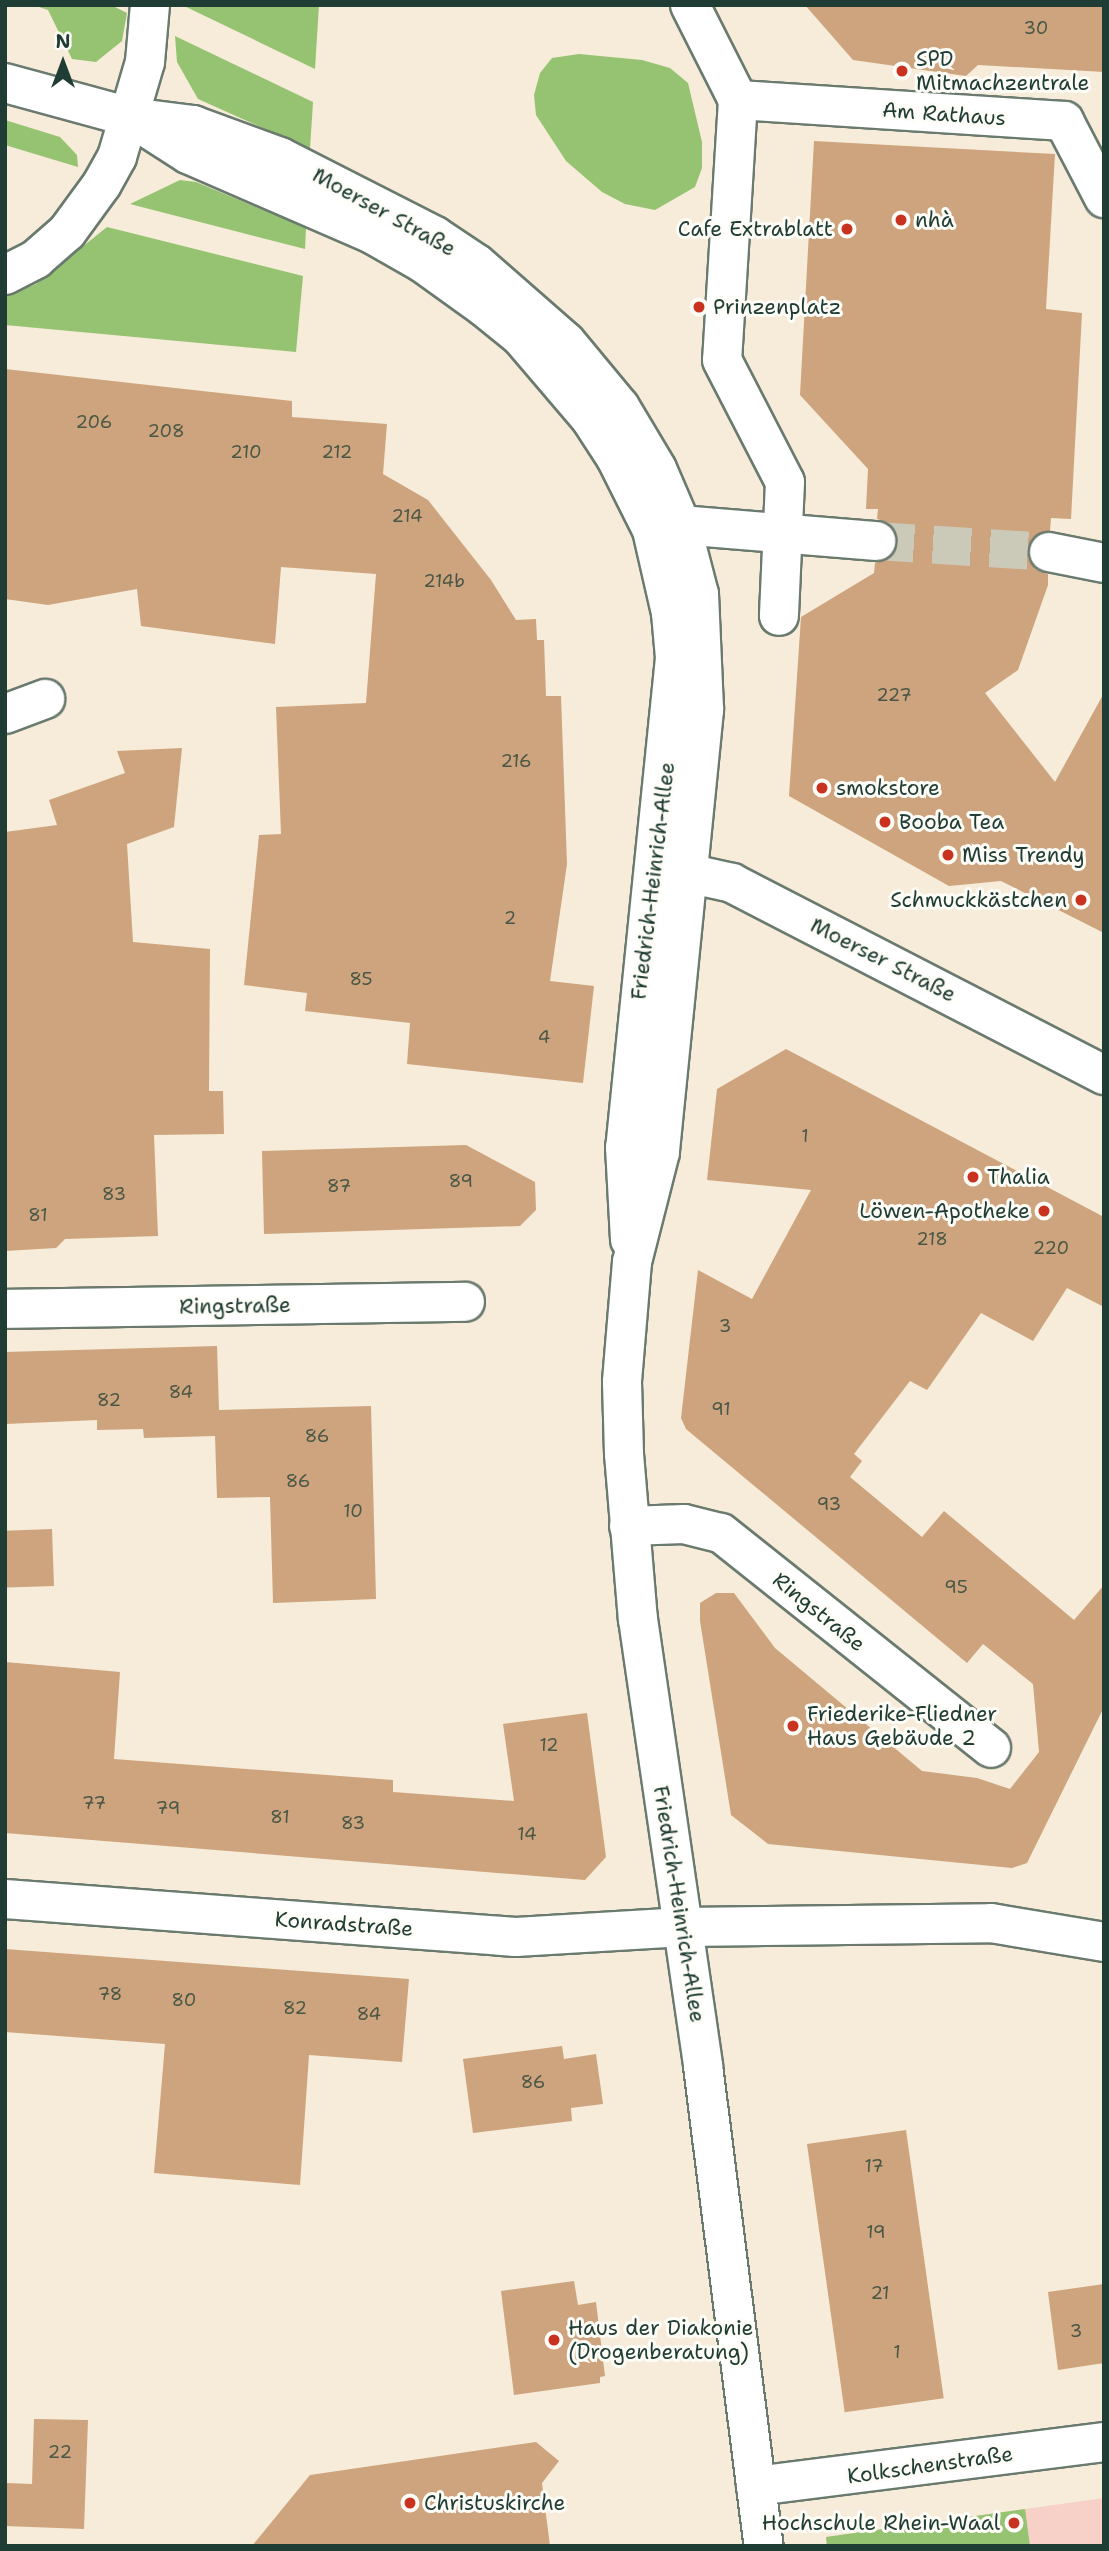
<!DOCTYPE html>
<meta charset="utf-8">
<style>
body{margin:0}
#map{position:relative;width:1109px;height:2551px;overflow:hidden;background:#f6ecd9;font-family:"Shantell Sans",sans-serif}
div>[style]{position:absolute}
.built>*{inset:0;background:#f7d1c8}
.green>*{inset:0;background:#96c371}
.building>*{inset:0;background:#cda47d;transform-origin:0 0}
.minor-tunnel>*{height:38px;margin-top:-19px;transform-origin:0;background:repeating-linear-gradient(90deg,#cbc9b8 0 38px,transparent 0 57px)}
.roads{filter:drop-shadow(2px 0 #6a7a6e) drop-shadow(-2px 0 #6a7a6e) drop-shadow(0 2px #6a7a6e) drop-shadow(0 -2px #6a7a6e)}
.minor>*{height:38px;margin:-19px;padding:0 19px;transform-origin:19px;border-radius:19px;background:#fff}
.major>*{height:38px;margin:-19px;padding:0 19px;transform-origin:19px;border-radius:19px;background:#fff}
.dots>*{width:19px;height:19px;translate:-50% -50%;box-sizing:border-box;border:4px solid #fdfcf7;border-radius:50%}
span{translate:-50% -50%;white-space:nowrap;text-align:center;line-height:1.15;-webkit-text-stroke:6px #fdfcf7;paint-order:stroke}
.number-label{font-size:18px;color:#4a5746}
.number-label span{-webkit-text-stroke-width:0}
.poi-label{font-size:21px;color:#1f3d34}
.left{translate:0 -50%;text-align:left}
.right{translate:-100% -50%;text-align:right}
.street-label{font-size:21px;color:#1f3d34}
.frame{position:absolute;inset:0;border:7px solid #1f3d34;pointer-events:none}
.north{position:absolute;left:28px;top:28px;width:70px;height:70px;-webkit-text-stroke:5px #fdfcf7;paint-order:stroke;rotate:0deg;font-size:19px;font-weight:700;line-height:28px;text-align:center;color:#1f3d34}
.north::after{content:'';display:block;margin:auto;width:24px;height:32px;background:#1f3d34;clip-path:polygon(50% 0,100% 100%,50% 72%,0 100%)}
</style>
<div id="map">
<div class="built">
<i style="clip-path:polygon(1104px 2498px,1104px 2546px,827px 2546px,826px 2537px)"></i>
</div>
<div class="green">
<i style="clip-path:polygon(33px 5px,111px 5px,127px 13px,122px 41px,96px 62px,72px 59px,48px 10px)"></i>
<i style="clip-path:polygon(182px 5px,319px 5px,315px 69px)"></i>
<i style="clip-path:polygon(175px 36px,313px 102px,310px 149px,198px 99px,177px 62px)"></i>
<i style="clip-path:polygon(579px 54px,642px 60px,670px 68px,688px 83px,702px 142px,702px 168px,695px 187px,655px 210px,625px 204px,602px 192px,566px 161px,536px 115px,534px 95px,540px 73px,552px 58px)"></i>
<i style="clip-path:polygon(5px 120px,60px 137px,77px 155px,78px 167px,5px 145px)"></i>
<i style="clip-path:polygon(180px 180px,196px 182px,306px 228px,305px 249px,130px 204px)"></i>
<i style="clip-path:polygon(107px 227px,303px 276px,296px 352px,5px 325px,5px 297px,36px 284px)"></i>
<i style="clip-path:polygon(1025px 2509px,1030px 2546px,827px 2546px,826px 2537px)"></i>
</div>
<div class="building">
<i style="clip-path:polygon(805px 5px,1104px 5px,1104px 72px,978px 65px,966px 76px,853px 60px)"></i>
<i style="clip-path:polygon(814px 141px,1055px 154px,1046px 309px,1082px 313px,1071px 519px,1051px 518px,1050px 531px,1032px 538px,1028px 558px,1035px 569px,1048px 574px,1048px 585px,1018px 670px,985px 693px,1055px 782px,1104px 693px,1104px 933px,1001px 881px,949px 886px,789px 796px,801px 617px,874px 573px,875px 563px,894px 554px,898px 542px,889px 523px,877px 519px,878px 509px,866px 509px,868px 469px,800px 395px)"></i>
<i style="clip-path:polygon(5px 369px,292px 401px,292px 417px,387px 424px,383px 474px,428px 500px,491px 580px,516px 620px,536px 619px,537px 640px,544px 640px,546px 696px,561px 696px,567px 864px,550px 981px,594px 986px,583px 1083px,407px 1064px,410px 1023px,305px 1011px,307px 993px,244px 985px,259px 835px,281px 834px,276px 707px,366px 703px,376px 574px,281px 567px,275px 644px,141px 626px,137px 589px,48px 605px,5px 599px)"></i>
<i style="clip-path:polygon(182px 748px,174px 827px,127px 844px,133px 942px,210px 949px,209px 1091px,223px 1091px,224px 1134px,154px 1135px,158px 1236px,65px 1239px,56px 1248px,5px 1251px,5px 832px,57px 825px,49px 800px,125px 773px,117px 751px)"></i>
<i style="clip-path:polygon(786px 1049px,1104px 1217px,1104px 1307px,1067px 1288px,1033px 1341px,981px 1313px,927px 1390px,910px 1381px,854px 1454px,862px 1461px,850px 1477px,922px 1537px,944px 1511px,1074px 1620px,1104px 1585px,1104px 1707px,1027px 1863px,1012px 1868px,768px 1844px,731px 1815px,700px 1621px,700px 1603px,716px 1593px,734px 1593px,775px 1648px,922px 1771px,977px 1778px,1010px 1789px,1039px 1752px,1033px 1684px,983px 1644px,967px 1663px,686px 1429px,681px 1418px,698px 1270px,752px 1299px,811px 1190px,707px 1180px,717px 1089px)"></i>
<i style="clip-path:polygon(466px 1145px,535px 1182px,536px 1210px,520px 1226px,264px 1234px,262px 1151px)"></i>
<i style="clip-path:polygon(217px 1346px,219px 1410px,371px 1406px,376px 1599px,273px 1603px,270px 1497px,217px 1498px,215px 1436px,144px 1438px,143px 1429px,97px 1430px,97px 1420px,5px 1424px,5px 1352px)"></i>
<i style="left:52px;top:1529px;width:57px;height:47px;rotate:88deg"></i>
<i style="clip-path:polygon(5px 1662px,120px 1672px,114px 1759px,393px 1780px,393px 1792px,514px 1801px,503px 1724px,587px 1713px,606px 1857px,585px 1880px,5px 1833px)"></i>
<i style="clip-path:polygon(5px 1949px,409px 1979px,402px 2062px,309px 2055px,300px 2185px,154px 2173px,165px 2044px,5px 2032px)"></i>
<i style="clip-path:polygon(562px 2046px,564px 2059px,596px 2054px,603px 2104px,571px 2108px,572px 2121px,473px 2133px,463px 2059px)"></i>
<i style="left:906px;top:2130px;width:271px;height:100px;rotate:82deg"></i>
<i style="clip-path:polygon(574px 2281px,578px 2305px,596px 2302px,605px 2376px,600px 2377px,600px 2383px,514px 2395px,501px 2291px)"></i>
<i style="clip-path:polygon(1104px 2284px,1104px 2363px,1058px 2370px,1048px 2292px)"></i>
<i style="clip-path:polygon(34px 2419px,88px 2420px,84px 2529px,5px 2526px,6px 2483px,32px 2484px)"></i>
<i style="clip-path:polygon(536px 2442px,559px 2461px,542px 2483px,550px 2546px,252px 2546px,310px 2475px)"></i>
</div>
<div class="minor-tunnel">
<i style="left:876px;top:541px;width:173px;rotate:3.6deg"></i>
</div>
<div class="roads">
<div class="minor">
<i style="left:690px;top:5px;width:106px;rotate:63.2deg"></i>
<i style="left:738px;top:100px;width:260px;rotate:93.5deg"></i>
<i style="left:722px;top:360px;width:137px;rotate:62.7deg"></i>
<i style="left:785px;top:482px;width:134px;rotate:92.6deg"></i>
<i style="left:738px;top:100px;width:327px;rotate:3.7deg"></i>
<i style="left:1064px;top:121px;width:87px;rotate:62.5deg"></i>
<i style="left:5px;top:275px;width:35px;rotate:-27deg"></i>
<i style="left:36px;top:259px;width:41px;rotate:-41.1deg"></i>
<i style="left:67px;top:232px;width:59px;rotate:-53.9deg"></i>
<i style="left:102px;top:184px;width:31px;rotate:-61deg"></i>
<i style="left:117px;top:157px;width:99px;rotate:-73.6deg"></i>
<i style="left:145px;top:62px;width:57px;rotate:-85deg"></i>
<i style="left:681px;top:525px;width:196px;rotate:4.7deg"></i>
<i style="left:1049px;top:552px;width:56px;rotate:11.3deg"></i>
<i style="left:5px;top:714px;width:43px;rotate:-20.6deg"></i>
<i style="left:655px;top:866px;width:79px;rotate:12.4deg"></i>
<i style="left:732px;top:883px;width:419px;rotate:27.3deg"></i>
<i style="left:5px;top:1309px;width:460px;rotate:-0.9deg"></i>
<i style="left:629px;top:1526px;width:55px;rotate:-2.1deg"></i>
<i style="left:684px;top:1524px;width:38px;rotate:14deg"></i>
<i style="left:721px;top:1533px;width:345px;rotate:38.5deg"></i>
<i style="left:5px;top:1899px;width:512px;rotate:4.25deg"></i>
<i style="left:516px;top:1937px;width:168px;rotate:-3.4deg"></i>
<i style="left:684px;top:1927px;width:307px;rotate:-0.7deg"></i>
<i style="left:991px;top:1923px;width:115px;rotate:9.5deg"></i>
<i style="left:756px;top:2486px;width:351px;rotate:-7.2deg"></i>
</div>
<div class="major">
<i style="left:5px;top:83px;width:130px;rotate:15.2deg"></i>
<i style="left:130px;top:117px;width:64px;rotate:7.2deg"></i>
<i style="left:193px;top:125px;width:93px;rotate:20.2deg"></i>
<i style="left:280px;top:157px;width:174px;rotate:27deg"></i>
<i style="left:435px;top:236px;width:50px;rotate:33.7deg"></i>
<i style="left:477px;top:264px;width:118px;rotate:41.2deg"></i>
<i style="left:566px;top:342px;width:85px;rotate:50.3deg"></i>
<i style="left:620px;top:407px;width:72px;rotate:59.2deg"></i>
<i style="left:657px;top:469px;width:61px;rotate:66.8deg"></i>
<i style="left:681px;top:525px;width:71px;rotate:75.4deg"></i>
<i style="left:699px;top:594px;width:116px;rotate:87.5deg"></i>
<i style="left:704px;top:710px;width:444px;rotate:95.7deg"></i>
<i style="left:660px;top:1152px;width:114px;rotate:104.3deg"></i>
<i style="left:632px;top:1262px;width:120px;rotate:94.8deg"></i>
<i style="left:622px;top:1382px;width:72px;rotate:88.4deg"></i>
<i style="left:624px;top:1454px;width:166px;rotate:85.2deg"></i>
<i style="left:638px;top:1619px;width:452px;rotate:81.7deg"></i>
<i style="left:703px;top:2066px;width:484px;rotate:82.8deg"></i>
<i style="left:135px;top:120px;width:63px;rotate:32.7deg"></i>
<i style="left:188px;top:154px;width:201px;rotate:23.5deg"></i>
<i style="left:372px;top:234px;width:59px;rotate:29.6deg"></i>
<i style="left:423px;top:263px;width:75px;rotate:35.8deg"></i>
<i style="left:484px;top:307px;width:46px;rotate:38.9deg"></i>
<i style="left:520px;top:336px;width:108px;rotate:49.5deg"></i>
<i style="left:590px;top:418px;width:48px;rotate:57deg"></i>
<i style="left:616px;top:458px;width:80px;rotate:63.4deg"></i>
<i style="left:652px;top:530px;width:85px;rotate:77.1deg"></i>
<i style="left:671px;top:613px;width:45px;rotate:84.9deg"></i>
<i style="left:675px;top:658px;width:492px;rotate:95.8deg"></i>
<i style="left:625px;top:1147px;width:93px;rotate:86.9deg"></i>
</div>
</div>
<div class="dots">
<i style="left:902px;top:71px;background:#c8321e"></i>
<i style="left:901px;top:220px;background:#c8321e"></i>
<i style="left:847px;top:229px;background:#c8321e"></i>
<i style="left:699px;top:307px;background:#c8321e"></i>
<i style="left:822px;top:788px;background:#c8321e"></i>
<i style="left:885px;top:822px;background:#c8321e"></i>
<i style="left:948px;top:855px;background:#c8321e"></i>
<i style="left:1081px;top:900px;background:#c8321e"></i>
<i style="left:973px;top:1177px;background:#c8321e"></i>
<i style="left:1044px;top:1211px;background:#c8321e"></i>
<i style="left:793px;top:1726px;background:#c8321e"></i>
<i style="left:554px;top:2340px;background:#c8321e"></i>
<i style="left:410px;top:2503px;background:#c8321e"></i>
<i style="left:1014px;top:2523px;background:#c8321e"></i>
</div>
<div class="number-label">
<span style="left:1036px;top:28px">30</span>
<span style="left:94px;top:422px">206</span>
<span style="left:166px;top:431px">208</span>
<span style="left:246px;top:452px">210</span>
<span style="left:337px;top:452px">212</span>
<span style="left:407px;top:516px">214</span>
<span style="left:444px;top:581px">214b</span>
<span style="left:894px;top:695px">227</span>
<span style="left:516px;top:761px">216</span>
<span style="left:510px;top:918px">2</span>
<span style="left:361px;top:979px">85</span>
<span style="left:544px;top:1037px">4</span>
<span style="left:805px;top:1136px">1</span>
<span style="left:461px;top:1181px">89</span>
<span style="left:339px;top:1186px">87</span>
<span style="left:114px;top:1194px">83</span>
<span style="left:38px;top:1215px">81</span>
<span style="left:932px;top:1239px">218</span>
<span style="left:1051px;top:1248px">220</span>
<span style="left:725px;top:1326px">3</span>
<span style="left:181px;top:1392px">84</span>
<span style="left:109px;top:1400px">82</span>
<span style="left:721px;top:1409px">91</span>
<span style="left:317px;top:1436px">86</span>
<span style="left:298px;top:1481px">86</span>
<span style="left:829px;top:1504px">93</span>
<span style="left:353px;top:1511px">10</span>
<span style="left:956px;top:1587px">95</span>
<span style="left:549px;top:1745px">12</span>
<span style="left:94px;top:1803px">77</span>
<span style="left:168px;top:1808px">79</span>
<span style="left:280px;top:1817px">81</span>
<span style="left:353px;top:1823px">83</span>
<span style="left:527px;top:1834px">14</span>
<span style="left:110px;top:1994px">78</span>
<span style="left:184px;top:2000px">80</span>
<span style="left:295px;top:2008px">82</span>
<span style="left:369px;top:2014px">84</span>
<span style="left:533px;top:2082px">86</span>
<span style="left:874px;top:2166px">17</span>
<span style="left:876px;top:2232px">19</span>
<span style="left:880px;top:2293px">21</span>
<span style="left:1076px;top:2331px">3</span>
<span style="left:897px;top:2352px">1</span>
<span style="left:60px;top:2452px">22</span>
</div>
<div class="poi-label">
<span class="left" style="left:916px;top:71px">SPD<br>Mitmachzentrale</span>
<span class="left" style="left:915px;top:220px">nhà</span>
<span class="right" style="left:833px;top:229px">Cafe Extrablatt</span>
<span class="left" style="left:713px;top:307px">Prinzenplatz</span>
<span class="left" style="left:836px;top:788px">smokstore</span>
<span class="left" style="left:899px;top:822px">Booba Tea</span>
<span class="left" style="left:962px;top:855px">Miss Trendy</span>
<span class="right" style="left:1067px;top:900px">Schmuckkästchen</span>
<span class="left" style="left:987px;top:1177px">Thalia</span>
<span class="right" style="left:1030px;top:1211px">Löwen-Apotheke</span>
<span class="left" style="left:807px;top:1726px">Friederike-Fliedner<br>Haus Gebäude 2</span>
<span class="left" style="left:568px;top:2340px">Haus der Diakonie<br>(Drogenberatung)</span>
<span class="left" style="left:424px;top:2503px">Christuskirche</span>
<span class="right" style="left:1000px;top:2523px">Hochschule Rhein-Waal</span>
</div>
<div class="street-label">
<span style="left:944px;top:114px;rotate:4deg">Am Rathaus</span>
<span style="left:384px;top:212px;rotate:29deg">Moerser Straße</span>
<span style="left:653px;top:881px;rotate:-83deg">Friedrich-Heinrich-Allee</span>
<span style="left:883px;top:960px;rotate:27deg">Moerser Straße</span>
<span style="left:235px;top:1306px;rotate:-1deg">Ringstraße</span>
<span style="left:819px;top:1612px;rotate:39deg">Ringstraße</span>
<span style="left:679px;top:1904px;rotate:81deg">Friedrich-Heinrich-Allee</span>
<span style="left:344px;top:1924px;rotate:4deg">Konradstraße</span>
<span style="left:930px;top:2465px;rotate:-8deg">Kolkschenstraße</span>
</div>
<div class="frame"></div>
<div class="north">N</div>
</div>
